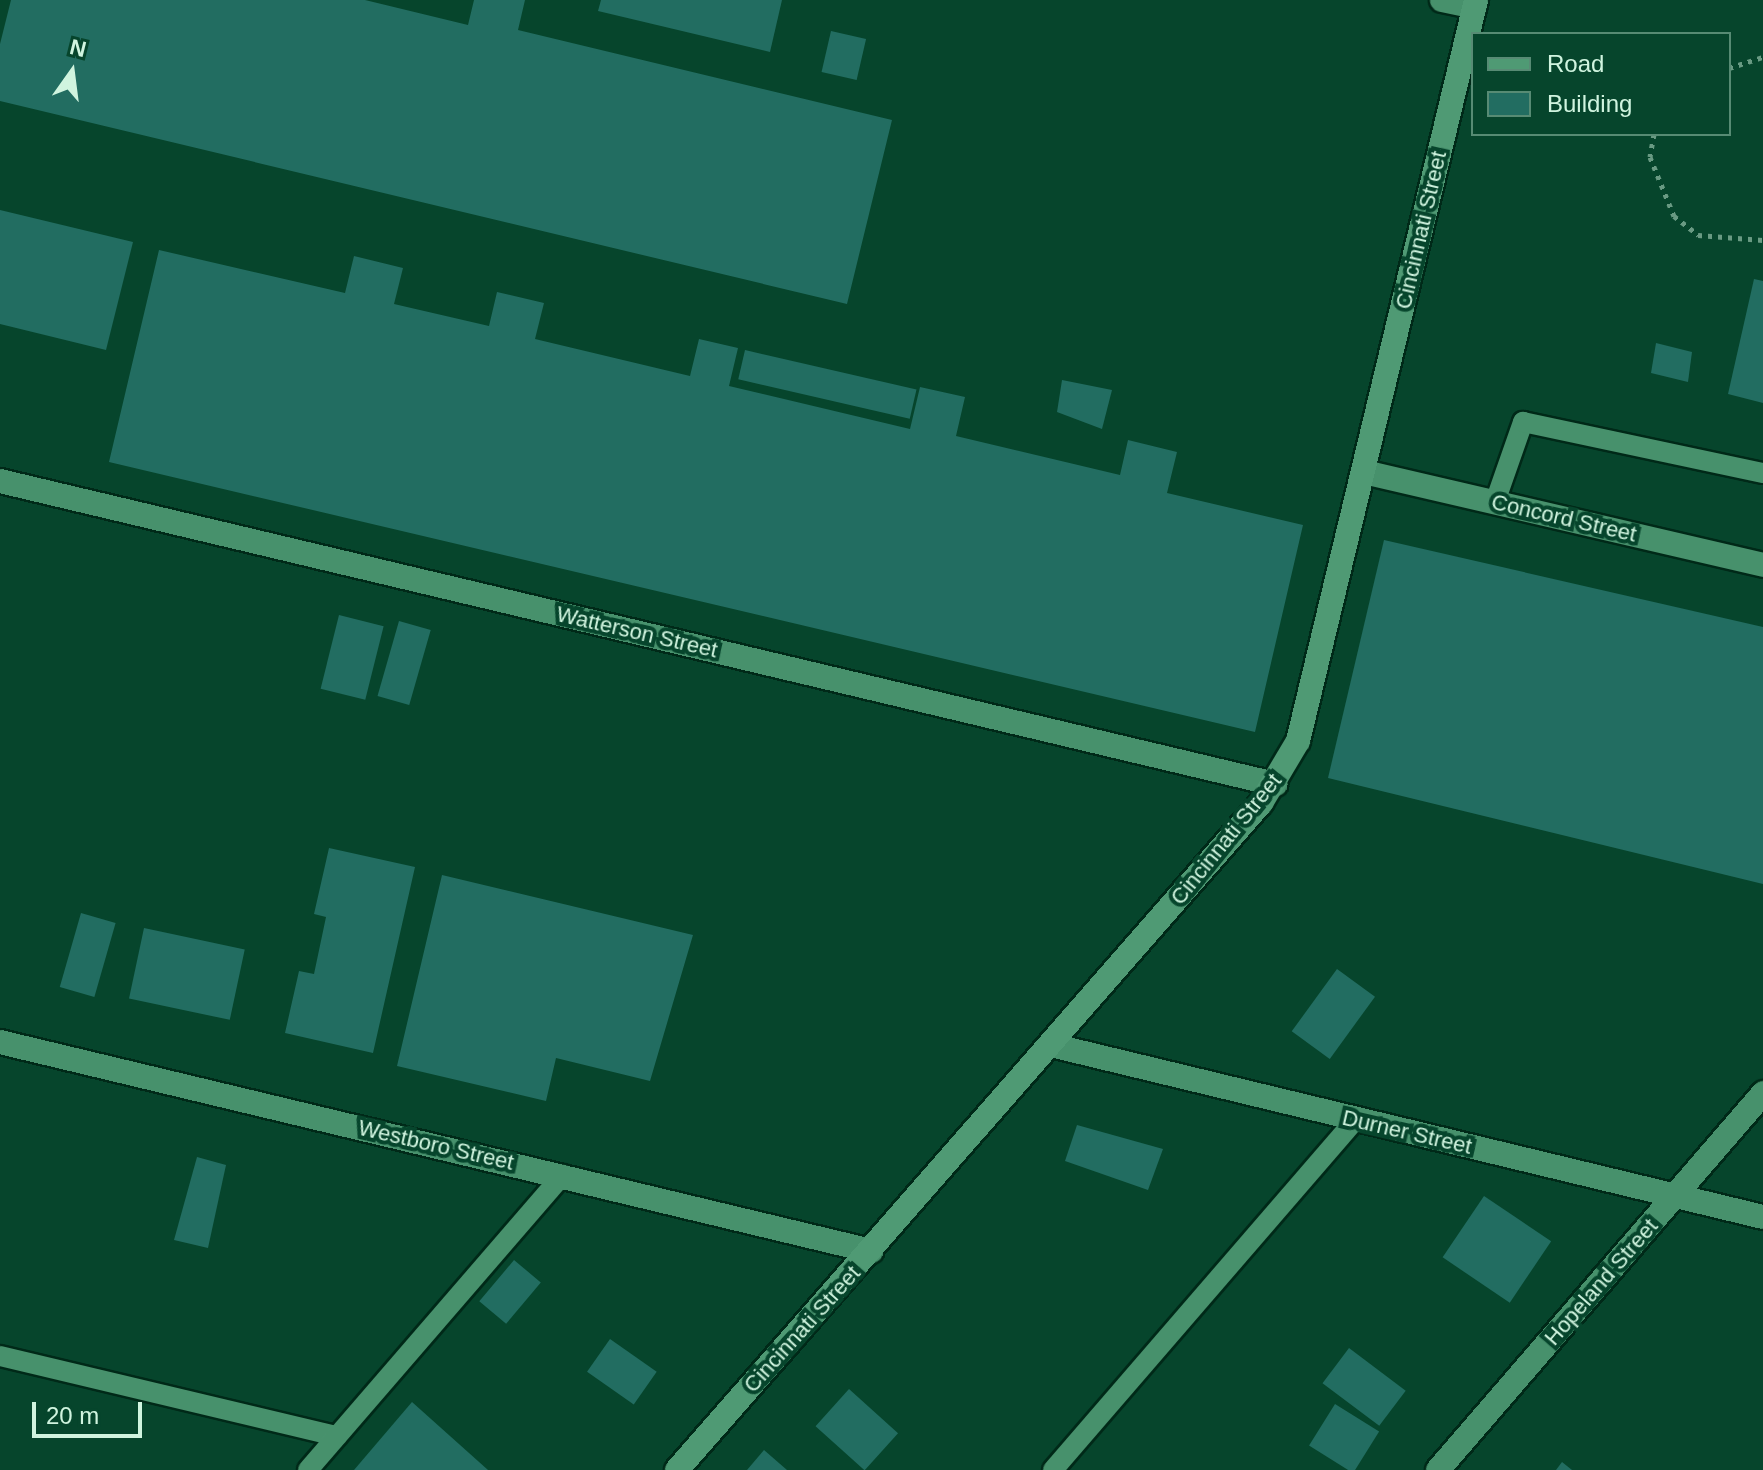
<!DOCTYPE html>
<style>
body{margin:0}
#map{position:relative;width:1763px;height:1470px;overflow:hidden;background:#06452c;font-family:Arial,sans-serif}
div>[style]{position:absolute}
.building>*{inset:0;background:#226d61;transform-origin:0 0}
.path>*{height:5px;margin-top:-2.5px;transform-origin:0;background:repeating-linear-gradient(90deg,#699a83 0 4px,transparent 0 10px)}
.roads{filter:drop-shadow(2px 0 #002918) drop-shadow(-2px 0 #002918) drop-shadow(0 2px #002918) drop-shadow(0 -2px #002918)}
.lane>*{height:20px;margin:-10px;padding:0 10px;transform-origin:10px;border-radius:10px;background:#47916c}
.street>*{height:24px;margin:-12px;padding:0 12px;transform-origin:12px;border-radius:12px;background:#47916c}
.secondary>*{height:24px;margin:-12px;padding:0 12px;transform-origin:12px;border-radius:12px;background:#4f9a74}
span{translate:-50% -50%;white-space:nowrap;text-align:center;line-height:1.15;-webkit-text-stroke:8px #06452c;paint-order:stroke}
.street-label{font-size:22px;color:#d0f4df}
.legend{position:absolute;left:1471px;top:32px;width:260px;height:104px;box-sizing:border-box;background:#06452c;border:2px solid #578b74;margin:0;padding:10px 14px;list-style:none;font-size:24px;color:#d0f4df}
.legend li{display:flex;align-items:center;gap:16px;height:40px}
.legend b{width:40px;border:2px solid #578b74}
.north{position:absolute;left:32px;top:32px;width:80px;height:80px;-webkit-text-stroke:6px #06452c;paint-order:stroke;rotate:14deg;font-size:22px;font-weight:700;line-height:32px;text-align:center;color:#d0f4df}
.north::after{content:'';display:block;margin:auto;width:28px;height:36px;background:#d0f4df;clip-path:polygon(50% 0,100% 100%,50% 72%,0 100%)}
.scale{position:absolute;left:32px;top:1402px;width:110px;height:36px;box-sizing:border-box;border:4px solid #d0f4df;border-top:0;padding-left:10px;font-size:24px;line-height:28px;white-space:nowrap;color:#d0f4df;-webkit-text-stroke:6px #06452c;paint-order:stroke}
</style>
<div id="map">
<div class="building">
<i style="clip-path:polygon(11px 0,365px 0,468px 25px,474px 0,525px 0,518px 30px,892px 120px,847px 304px,0 101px,0 44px)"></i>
<i style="clip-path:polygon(601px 0,782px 0,770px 52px,598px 11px)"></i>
<i style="left:831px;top:31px;width:36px;height:42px;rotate:13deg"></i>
<i style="clip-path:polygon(0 210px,133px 242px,106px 350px,0 324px)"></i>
<i style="clip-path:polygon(159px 250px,345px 293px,354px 256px,403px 268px,394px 304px,489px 326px,497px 292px,544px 303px,535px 339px,690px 376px,699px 339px,738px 348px,729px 386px,910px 429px,920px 387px,965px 397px,956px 436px,1120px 475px,1128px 440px,1177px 452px,1167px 493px,1303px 525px,1255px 732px,109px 462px)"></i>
<i style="clip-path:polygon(1754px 279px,1763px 281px,1763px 403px,1728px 394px)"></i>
<i style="clip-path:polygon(1656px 343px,1692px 352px,1688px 382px,1651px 373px)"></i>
<i style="left:745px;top:350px;width:176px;height:30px;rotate:13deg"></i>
<i style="clip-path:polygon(1062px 380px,1112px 390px,1102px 429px,1057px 412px)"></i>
<i style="clip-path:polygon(1384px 540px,1763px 627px,1763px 884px,1328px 778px)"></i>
<i style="left:339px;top:615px;width:46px;height:76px;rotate:14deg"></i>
<i style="left:399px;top:621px;width:33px;height:78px;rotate:16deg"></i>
<i style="clip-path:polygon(329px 848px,415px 867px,373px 1053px,285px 1033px,299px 971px,314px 974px,326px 917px,314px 914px)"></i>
<i style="clip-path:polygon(442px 875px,693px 935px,650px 1081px,556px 1058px,546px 1101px,397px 1066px)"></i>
<i style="left:81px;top:913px;width:36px;height:77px;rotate:16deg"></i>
<i style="left:144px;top:928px;width:103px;height:72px;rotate:12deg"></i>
<i style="left:1337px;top:969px;width:47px;height:77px;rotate:36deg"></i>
<i style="clip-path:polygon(1077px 1125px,1163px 1149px,1148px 1190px,1065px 1161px)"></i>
<i style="clip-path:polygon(197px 1157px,226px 1165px,208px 1248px,174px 1240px)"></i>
<i style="left:1484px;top:1196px;width:81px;height:74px;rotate:34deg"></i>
<i style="left:514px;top:1260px;width:35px;height:54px;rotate:40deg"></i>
<i style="left:610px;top:1339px;width:57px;height:40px;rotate:35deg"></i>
<i style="left:1349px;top:1348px;width:71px;height:44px;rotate:37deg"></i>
<i style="left:849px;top:1389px;width:66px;height:50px;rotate:42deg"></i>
<i style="clip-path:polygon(412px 1402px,488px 1470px,354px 1470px)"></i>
<i style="left:1335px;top:1404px;width:52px;height:49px;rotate:32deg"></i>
<i style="clip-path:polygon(764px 1450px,787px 1470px,747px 1470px)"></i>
<i style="clip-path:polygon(1562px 1462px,1572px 1470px,1556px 1470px)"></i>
</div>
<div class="path">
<i style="left:1729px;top:68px;width:36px;rotate:-18deg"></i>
<i style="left:1654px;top:134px;width:23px;rotate:100deg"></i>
<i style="left:1650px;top:157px;width:64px;rotate:67.9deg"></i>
<i style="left:1674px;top:216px;width:31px;rotate:38deg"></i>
<i style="left:1698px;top:235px;width:65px;rotate:4.4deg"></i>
</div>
<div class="roads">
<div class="lane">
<i style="left:1495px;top:502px;width:85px;rotate:-70.7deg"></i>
<i style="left:1523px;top:422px;width:245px;rotate:12deg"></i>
<i style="left:0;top:1356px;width:346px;rotate:13.4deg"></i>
<i style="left:308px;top:1470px;width:390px;rotate:-49.2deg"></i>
<i style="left:1053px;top:1470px;width:462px;rotate:-49.2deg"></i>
</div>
<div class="street">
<i style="left:1442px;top:0;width:33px;rotate:12deg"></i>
<i style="left:1364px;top:472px;width:410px;rotate:13.1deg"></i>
<i style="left:0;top:481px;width:1311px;rotate:13.37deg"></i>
<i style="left:0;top:1042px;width:896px;rotate:13.49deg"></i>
<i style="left:1051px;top:1045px;width:732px;rotate:13.58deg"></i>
<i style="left:1438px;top:1470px;width:498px;rotate:-49.2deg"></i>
</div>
<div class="secondary">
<i style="left:677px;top:1470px;width:887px;rotate:-48.8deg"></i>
<i style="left:1261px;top:803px;width:72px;rotate:-59.2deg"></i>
<i style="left:1298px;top:741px;width:762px;rotate:-76.49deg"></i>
</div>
</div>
<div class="street-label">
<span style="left:1421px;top:230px;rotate:-77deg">Cincinnati Street</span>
<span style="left:1564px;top:518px;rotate:13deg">Concord Street</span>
<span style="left:637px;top:632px;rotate:13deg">Watterson Street</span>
<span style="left:1226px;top:839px;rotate:-51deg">Cincinnati Street</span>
<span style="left:1407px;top:1132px;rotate:13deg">Durner Street</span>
<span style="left:436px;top:1145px;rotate:13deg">Westboro Street</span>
<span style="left:1601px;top:1282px;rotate:-49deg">Hopeland Street</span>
<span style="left:802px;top:1329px;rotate:-48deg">Cincinnati Street</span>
</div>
<ul class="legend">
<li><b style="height:10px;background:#4f9a74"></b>Road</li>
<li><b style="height:22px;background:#226d61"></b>Building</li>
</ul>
<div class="north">N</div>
<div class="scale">20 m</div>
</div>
